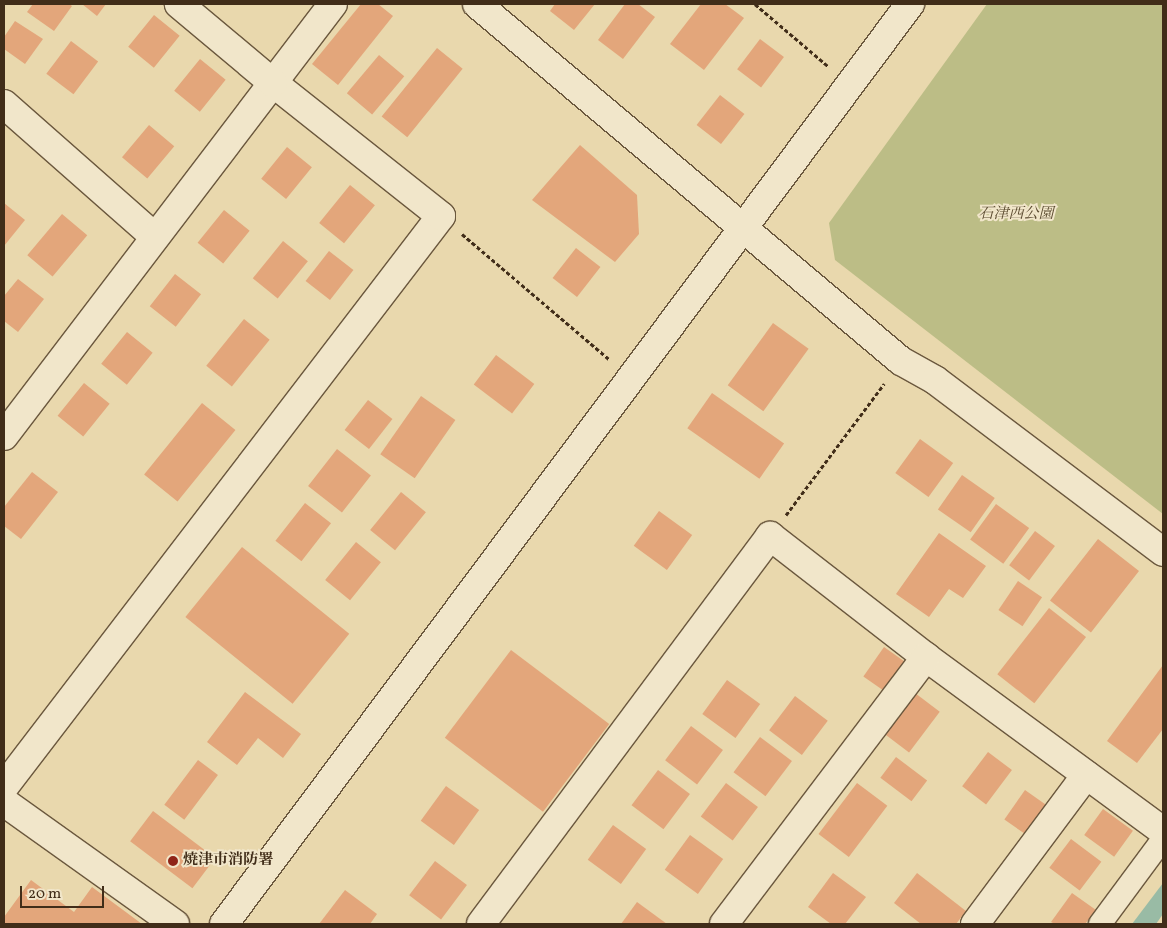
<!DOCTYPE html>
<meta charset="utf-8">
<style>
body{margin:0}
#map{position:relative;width:1167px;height:928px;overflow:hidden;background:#e9d8ad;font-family:Vollkorn,"Noto Serif JP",serif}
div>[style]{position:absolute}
.green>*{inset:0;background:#bcbd86}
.water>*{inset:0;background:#99bba5}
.building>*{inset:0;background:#e3a67b;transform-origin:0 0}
.path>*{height:3px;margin-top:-1.5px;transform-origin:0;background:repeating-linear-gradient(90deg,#412d19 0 4px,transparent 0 6.5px)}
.roads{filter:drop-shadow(1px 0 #6b583e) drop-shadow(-1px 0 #6b583e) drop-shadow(0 1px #6b583e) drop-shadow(0 -1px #6b583e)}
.pedestrian>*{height:22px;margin:-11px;padding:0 11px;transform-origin:11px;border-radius:11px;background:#f1e6ca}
.minor>*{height:28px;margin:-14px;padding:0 14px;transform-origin:14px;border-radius:14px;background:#f1e6ca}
.tertiary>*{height:28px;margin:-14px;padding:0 14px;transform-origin:14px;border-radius:14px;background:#f1e6ca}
.dots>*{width:14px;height:14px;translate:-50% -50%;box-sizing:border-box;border:2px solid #f1e6ca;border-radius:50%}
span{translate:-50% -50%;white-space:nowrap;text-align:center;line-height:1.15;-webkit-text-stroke:4px #f1e6ca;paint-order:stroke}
.park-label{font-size:15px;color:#5a4a2f;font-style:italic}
.poi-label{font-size:15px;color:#412d19;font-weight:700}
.left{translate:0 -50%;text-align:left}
.frame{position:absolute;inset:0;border:5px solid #412d19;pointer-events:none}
.scale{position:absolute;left:20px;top:886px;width:84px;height:22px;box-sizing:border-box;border:2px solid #412d19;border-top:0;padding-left:6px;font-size:15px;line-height:18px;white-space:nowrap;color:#412d19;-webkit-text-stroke:4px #f1e6ca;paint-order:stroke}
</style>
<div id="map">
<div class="green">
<i style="clip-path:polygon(987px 4px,1163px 4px,1163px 514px,835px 260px,829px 223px)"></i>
</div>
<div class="water">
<i style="clip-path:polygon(1163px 883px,1163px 914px,1156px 924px,1132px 924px)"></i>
</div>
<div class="building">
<i style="clip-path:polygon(33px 4px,69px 4px,72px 6px,54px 31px,27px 12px)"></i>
<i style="clip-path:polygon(82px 4px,106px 4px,97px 16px)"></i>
<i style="clip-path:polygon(361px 4px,378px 4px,393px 16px,338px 85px,312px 64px)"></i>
<i style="clip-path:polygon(555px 4px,595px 4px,574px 30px,550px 11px)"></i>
<i style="clip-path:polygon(625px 4px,638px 4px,655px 17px,623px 59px,598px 40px)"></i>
<i style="clip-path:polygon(701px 4px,725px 4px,744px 18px,704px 70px,670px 44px)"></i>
<i style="left:154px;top:15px;width:33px;height:41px;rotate:39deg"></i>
<i style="clip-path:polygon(15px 21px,43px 39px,25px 64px,4px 49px,4px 37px)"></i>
<i style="left:760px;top:39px;width:30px;height:38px;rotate:37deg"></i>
<i style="left:71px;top:41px;width:34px;height:41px;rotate:37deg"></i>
<i style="left:437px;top:48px;width:33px;height:88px;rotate:39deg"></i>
<i style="left:379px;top:55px;width:33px;height:50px;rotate:40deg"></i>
<i style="left:200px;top:59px;width:33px;height:41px;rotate:39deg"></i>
<i style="left:720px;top:95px;width:31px;height:38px;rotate:38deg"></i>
<i style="left:149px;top:125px;width:33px;height:42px;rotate:40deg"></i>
<i style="clip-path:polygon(580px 145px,637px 195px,639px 234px,615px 262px,532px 200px)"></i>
<i style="left:287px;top:147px;width:32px;height:41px;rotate:39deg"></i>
<i style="left:350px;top:185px;width:32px;height:49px;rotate:39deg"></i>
<i style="clip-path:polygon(4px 203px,25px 220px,4px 246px)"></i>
<i style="left:224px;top:210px;width:33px;height:42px;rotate:39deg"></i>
<i style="left:62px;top:214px;width:33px;height:54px;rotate:40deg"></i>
<i style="left:283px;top:241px;width:32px;height:48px;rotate:39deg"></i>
<i style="left:576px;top:248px;width:31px;height:38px;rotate:38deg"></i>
<i style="left:329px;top:251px;width:31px;height:38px;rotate:38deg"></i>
<i style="left:175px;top:274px;width:33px;height:41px;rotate:38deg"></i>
<i style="clip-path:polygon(18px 279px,44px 299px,18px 332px,4px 321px,4px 296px)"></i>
<i style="left:244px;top:319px;width:33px;height:60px;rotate:39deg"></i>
<i style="left:773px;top:323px;width:44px;height:77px;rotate:36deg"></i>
<i style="left:127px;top:332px;width:33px;height:41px;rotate:39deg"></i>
<i style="left:496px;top:355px;width:48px;height:37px;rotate:37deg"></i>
<i style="left:84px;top:383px;width:33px;height:42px;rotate:39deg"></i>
<i style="left:712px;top:393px;width:88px;height:43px;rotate:35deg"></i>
<i style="left:421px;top:396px;width:42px;height:71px;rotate:35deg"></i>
<i style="left:368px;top:400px;width:31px;height:38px;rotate:38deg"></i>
<i style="left:202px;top:403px;width:43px;height:92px;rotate:39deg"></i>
<i style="left:920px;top:439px;width:41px;height:42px;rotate:36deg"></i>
<i style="left:337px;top:449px;width:43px;height:47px;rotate:38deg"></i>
<i style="clip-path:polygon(32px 472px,58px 492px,21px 539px,4px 526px,4px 507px)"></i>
<i style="left:962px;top:475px;width:40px;height:42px;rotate:35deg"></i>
<i style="left:401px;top:492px;width:32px;height:49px;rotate:39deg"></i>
<i style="left:305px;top:503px;width:33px;height:48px;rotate:38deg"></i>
<i style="left:996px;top:504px;width:41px;height:44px;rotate:36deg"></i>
<i style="left:659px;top:511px;width:41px;height:43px;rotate:36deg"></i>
<i style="left:1035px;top:531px;width:25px;height:43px;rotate:37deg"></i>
<i style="clip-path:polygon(939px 533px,986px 566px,963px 598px,949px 589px,929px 617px,896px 594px)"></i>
<i style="left:1098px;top:539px;width:52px;height:78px;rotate:38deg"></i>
<i style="left:356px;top:542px;width:32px;height:49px;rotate:39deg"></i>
<i style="left:242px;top:547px;width:138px;height:90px;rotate:39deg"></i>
<i style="left:1018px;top:581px;width:29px;height:35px;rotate:34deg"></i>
<i style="left:1049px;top:608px;width:47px;height:84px;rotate:38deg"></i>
<i style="left:884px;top:647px;width:29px;height:36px;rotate:35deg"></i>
<i style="left:511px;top:650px;width:123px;height:110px;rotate:37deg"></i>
<i style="clip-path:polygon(1163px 665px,1163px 729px,1137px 763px,1107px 741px)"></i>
<i style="left:727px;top:680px;width:41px;height:42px;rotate:36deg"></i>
<i style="clip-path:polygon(245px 692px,301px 734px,283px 758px,258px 738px,237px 765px,207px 742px)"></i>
<i style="left:915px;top:693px;width:31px;height:51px;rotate:37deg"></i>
<i style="left:795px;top:696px;width:41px;height:43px;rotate:37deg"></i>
<i style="left:691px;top:726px;width:40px;height:43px;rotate:37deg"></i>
<i style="left:760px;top:737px;width:40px;height:44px;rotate:37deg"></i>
<i style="left:988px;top:752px;width:30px;height:43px;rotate:37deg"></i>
<i style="left:896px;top:757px;width:39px;height:26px;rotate:37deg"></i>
<i style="left:198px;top:760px;width:25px;height:56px;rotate:37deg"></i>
<i style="left:658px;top:770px;width:40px;height:44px;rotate:37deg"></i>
<i style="left:726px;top:783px;width:40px;height:42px;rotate:37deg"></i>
<i style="left:857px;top:783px;width:38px;height:64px;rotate:37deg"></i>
<i style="left:446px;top:786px;width:41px;height:43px;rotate:36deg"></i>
<i style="left:1025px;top:790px;width:29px;height:36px;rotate:35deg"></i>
<i style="left:1103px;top:809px;width:37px;height:32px;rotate:36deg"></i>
<i style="left:153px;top:811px;width:78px;height:38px;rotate:37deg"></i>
<i style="left:613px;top:825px;width:41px;height:43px;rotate:36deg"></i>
<i style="left:690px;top:835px;width:41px;height:43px;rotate:36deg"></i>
<i style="left:1071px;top:839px;width:38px;height:36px;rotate:37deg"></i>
<i style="left:435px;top:861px;width:40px;height:43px;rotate:37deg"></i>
<i style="clip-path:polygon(833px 873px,866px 897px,845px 924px,831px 924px,808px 907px)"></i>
<i style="clip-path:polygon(917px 873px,966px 911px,956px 924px,921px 924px,894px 903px)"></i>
<i style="clip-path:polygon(31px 880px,74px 912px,92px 887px,142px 924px,4px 924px,4px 917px)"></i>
<i style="clip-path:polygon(345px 890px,377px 914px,370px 924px,319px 924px)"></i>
<i style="clip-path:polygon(1072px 893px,1096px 910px,1085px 924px,1055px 924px,1051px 922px)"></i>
<i style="clip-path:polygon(637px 902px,667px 924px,621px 924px)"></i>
</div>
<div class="path">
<i style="left:755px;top:4px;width:97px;rotate:40.4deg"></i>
<i style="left:462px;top:234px;width:194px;rotate:40.4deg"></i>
<i style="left:786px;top:515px;width:164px;rotate:-53.2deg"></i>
</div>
<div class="roads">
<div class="pedestrian">
<i style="left:1100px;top:924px;width:106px;rotate:-53.5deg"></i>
</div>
<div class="minor">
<i style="left:4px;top:104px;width:201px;rotate:41.4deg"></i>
<i style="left:4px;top:436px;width:543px;rotate:-52.71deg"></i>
<i style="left:4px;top:787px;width:719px;rotate:-52.57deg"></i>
<i style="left:441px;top:216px;width:214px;rotate:-141.6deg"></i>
<i style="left:273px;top:83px;width:123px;rotate:-140deg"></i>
<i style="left:481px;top:924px;width:484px;rotate:-53.3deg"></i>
<i style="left:770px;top:536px;width:197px;rotate:37.8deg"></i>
<i style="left:926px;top:657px;width:294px;rotate:36.3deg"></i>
<i style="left:724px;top:924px;width:335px;rotate:-52.9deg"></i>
<i style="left:975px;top:924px;width:186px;rotate:-53.3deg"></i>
</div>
<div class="tertiary">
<i style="left:477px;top:4px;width:554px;rotate:40.1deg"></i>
<i style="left:901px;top:361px;width:39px;rotate:29deg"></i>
<i style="left:935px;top:380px;width:286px;rotate:37deg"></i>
<i style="left:4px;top:802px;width:210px;rotate:35.5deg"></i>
<i style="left:224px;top:924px;width:1148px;rotate:-53.29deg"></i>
</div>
</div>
<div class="dots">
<i style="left:173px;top:861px;background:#8f2418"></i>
</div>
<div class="park-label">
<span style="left:1016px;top:215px">石津西公園</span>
</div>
<div class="poi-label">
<span class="left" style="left:183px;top:861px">焼津市消防署</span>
</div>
<div class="frame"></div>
<div class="scale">20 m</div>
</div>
